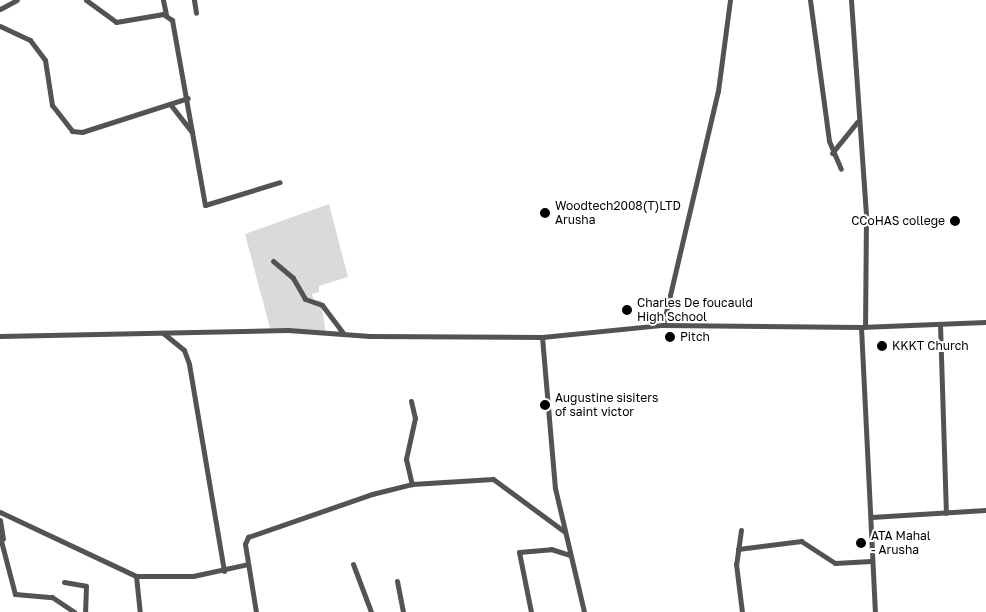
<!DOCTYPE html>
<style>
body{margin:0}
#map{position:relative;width:986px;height:612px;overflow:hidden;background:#fff;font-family:"Golos Text",sans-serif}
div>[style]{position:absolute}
.green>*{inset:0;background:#dadada}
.minor>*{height:5px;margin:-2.5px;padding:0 2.5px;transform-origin:2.5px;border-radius:2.5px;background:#535353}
.dots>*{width:14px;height:14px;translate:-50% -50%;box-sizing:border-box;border:2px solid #fff;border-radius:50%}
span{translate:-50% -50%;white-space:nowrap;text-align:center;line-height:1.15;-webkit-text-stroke:4px #fff;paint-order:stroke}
.poi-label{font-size:12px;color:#000}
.left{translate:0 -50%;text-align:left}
.right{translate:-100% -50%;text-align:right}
</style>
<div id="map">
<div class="green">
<i style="clip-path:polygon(329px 204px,348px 277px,319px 286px,319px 292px,312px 294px,314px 301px,321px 300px,326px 334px,271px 332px,245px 234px)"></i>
</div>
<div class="minor">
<i style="left:86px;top:0;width:37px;rotate:36deg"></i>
<i style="left:116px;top:22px;width:48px;rotate:-9.7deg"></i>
<i style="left:163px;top:14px;width:11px;rotate:34deg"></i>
<i style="left:172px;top:20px;width:188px;rotate:79.9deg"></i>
<i style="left:205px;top:205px;width:78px;rotate:-17deg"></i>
<i style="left:163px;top:0;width:14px;rotate:78deg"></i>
<i style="left:194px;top:0;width:13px;rotate:81deg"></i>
<i style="left:810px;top:0;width:142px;rotate:82.3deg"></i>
<i style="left:829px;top:141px;width:30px;rotate:67deg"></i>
<i style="left:851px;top:0;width:217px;rotate:86deg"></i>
<i style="left:866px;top:216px;width:111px;rotate:90.5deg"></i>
<i style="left:0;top:9px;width:19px;rotate:-28deg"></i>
<i style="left:0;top:26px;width:33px;rotate:25deg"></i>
<i style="left:30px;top:40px;width:25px;rotate:53deg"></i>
<i style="left:45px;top:60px;width:46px;rotate:81.2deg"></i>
<i style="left:52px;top:105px;width:33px;rotate:52deg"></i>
<i style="left:72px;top:131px;width:10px;rotate:6deg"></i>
<i style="left:82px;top:132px;width:111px;rotate:-17.8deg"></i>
<i style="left:170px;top:104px;width:36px;rotate:52deg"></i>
<i style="left:832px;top:153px;width:40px;rotate:-51deg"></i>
<i style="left:273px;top:261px;width:26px;rotate:40deg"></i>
<i style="left:293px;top:278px;width:24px;rotate:60deg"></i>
<i style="left:305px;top:299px;width:18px;rotate:19deg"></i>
<i style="left:322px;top:305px;width:36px;rotate:53deg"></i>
<i style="left:940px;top:324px;width:189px;rotate:88.2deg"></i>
<i style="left:663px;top:325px;width:240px;rotate:-76.8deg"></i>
<i style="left:718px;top:91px;width:92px;rotate:-82.5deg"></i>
<i style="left:861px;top:327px;width:285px;rotate:87.2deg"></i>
<i style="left:163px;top:333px;width:27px;rotate:39deg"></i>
<i style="left:184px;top:350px;width:15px;rotate:70deg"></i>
<i style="left:189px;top:364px;width:210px;rotate:80.4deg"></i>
<i style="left:0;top:336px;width:288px;rotate:-1.2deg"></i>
<i style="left:288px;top:330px;width:82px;rotate:4.2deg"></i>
<i style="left:370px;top:336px;width:172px;rotate:0.3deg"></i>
<i style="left:542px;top:337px;width:122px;rotate:-5.7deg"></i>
<i style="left:663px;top:325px;width:198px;rotate:0.6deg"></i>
<i style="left:861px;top:327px;width:125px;rotate:-2.3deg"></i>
<i style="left:542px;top:337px;width:152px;rotate:85.1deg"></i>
<i style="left:555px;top:488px;width:127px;rotate:76.8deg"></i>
<i style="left:411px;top:401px;width:17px;rotate:77deg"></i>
<i style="left:415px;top:418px;width:42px;rotate:102.4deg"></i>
<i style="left:406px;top:459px;width:26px;rotate:77deg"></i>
<i style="left:0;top:512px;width:150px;rotate:25.2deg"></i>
<i style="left:136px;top:576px;width:36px;rotate:84deg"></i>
<i style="left:871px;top:517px;width:115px;rotate:-3.5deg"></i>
<i style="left:0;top:520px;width:19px;rotate:81deg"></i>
<i style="left:741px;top:530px;width:34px;rotate:98deg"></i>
<i style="left:736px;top:564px;width:48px;rotate:82.9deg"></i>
<i style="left:0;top:537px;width:59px;rotate:75.3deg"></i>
<i style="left:15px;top:594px;width:37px;rotate:5deg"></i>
<i style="left:52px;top:597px;width:27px;rotate:34deg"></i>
<i style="left:738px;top:549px;width:64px;rotate:-7.2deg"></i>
<i style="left:801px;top:541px;width:40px;rotate:32.9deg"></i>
<i style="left:835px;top:563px;width:36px;rotate:-3deg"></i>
<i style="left:353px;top:564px;width:51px;rotate:69.4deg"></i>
<i style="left:136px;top:576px;width:57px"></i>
<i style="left:193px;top:576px;width:56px;rotate:-12.3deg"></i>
<i style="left:397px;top:581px;width:32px;rotate:79deg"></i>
<i style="left:64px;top:582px;width:22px;rotate:10deg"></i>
<i style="left:86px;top:586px;width:26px;rotate:92deg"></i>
<i style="left:256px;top:612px;width:69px;rotate:-99.2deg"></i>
<i style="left:245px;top:544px;width:8px;rotate:-67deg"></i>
<i style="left:248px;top:537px;width:131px;rotate:-19.1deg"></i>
<i style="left:372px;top:494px;width:41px;rotate:-14deg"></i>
<i style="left:412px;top:484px;width:81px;rotate:-3.5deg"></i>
<i style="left:493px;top:479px;width:89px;rotate:36.4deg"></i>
<i style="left:531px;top:612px;width:61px;rotate:-101.3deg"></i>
<i style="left:519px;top:552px;width:32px;rotate:-5deg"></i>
<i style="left:551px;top:549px;width:20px;rotate:18deg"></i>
</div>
<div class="dots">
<i style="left:545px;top:213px;background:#000"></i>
<i style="left:955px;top:221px;background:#000"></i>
<i style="left:627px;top:310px;background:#000"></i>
<i style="left:670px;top:337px;background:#000"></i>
<i style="left:882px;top:346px;background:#000"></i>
<i style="left:545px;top:405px;background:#000"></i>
<i style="left:861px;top:543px;background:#000"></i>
</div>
<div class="poi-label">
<span class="left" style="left:555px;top:213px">Woodtech2008(T)LTD<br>Arusha</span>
<span class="right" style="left:945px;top:221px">CCoHAS college</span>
<span class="left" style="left:637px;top:310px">Charles De foucauld<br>High School</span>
<span class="left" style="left:680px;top:337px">Pitch</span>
<span class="left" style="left:892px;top:346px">KKKT Church</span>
<span class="left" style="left:555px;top:405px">Augustine sisiters<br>of saint victor</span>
<span class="left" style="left:871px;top:543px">ATA Mahal<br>- Arusha</span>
</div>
</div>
